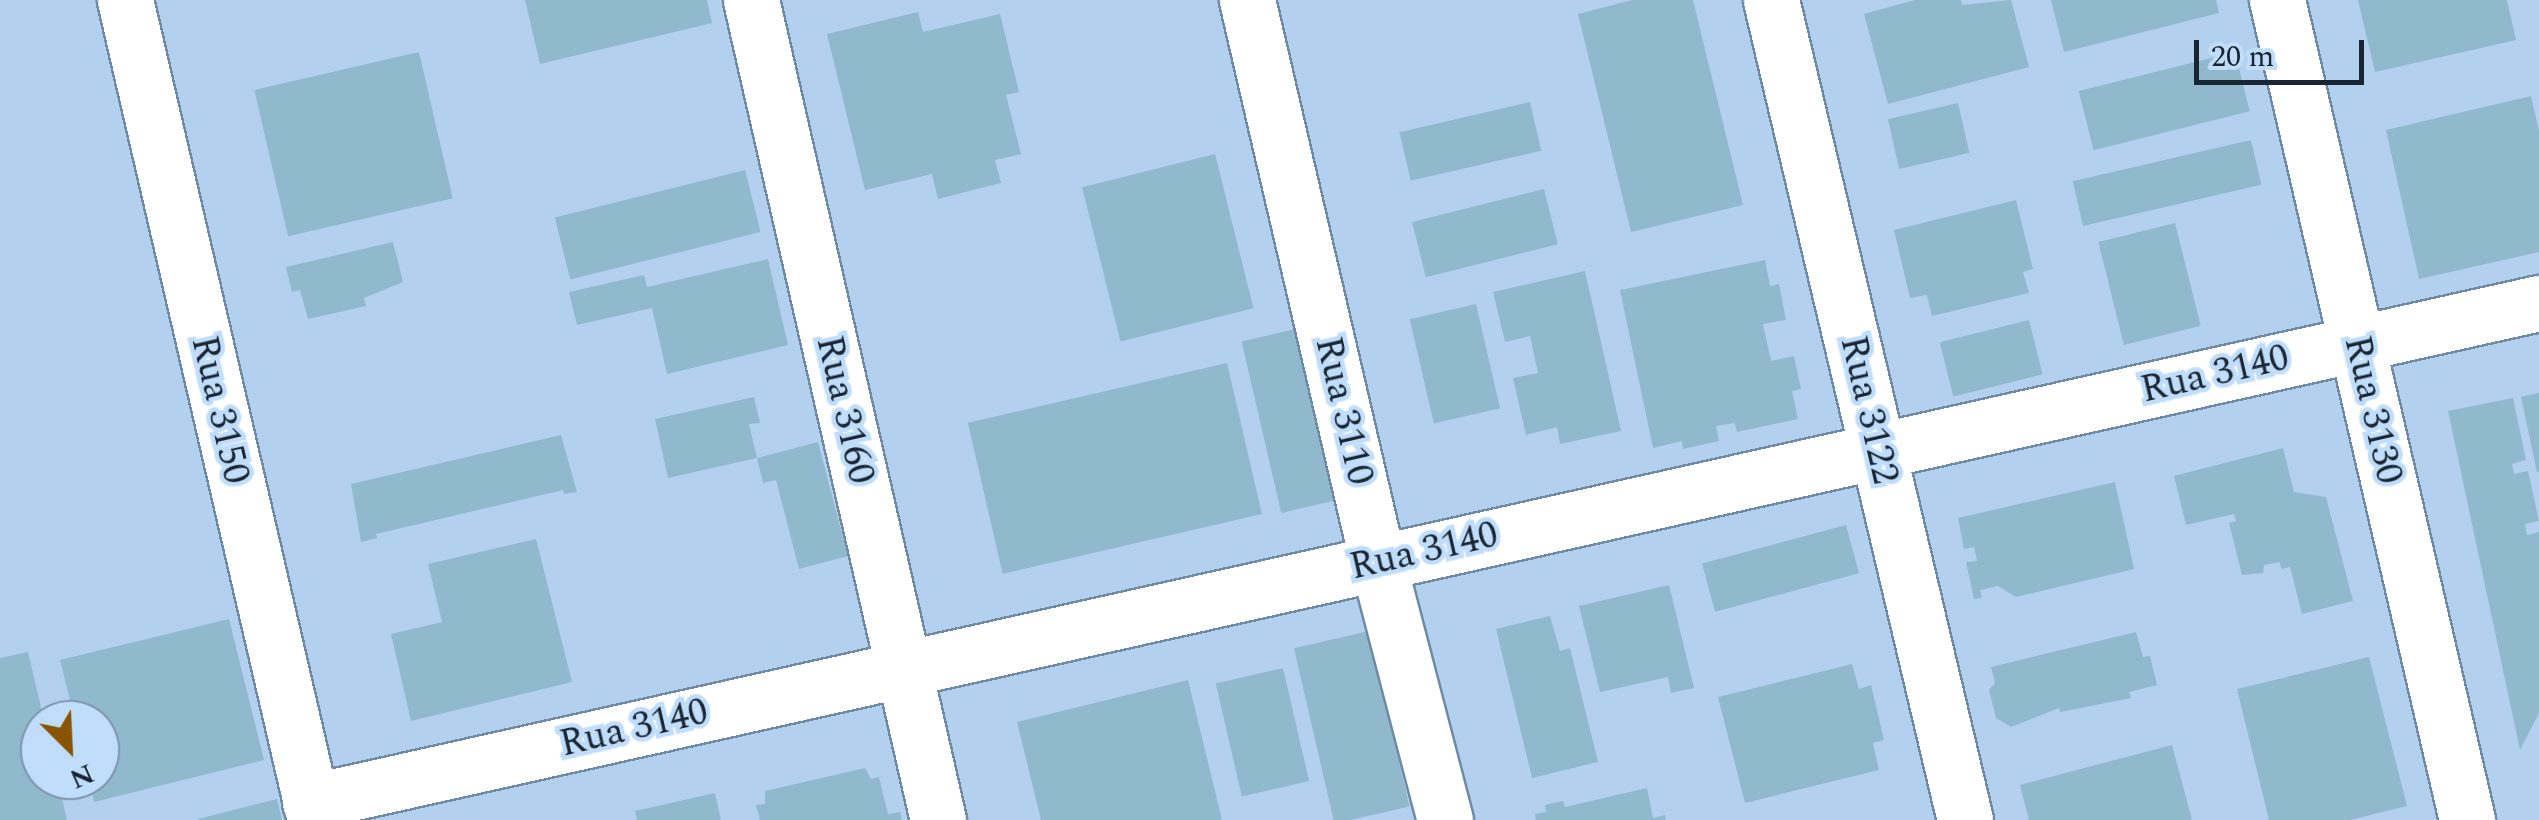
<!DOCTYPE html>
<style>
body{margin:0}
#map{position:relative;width:2539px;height:820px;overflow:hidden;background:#b3d1ee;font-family:Spectral,serif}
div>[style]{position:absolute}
.building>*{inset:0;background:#90b9cd;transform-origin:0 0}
.roads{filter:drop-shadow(2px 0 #6f8aa5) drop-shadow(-2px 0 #6f8aa5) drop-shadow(0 2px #6f8aa5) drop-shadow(0 -2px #6f8aa5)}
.minor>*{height:55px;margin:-27.5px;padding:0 27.5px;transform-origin:27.5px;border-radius:27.5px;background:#fff}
span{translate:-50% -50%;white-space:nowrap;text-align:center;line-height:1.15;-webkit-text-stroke:9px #c0defc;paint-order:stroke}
.street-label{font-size:38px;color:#192530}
.north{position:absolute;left:20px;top:700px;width:100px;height:100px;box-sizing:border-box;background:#c0defc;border:2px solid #7d94aa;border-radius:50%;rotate:156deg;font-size:28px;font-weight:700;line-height:40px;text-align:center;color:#192530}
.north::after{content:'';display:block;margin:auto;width:35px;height:45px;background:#895402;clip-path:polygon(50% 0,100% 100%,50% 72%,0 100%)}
.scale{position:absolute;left:2194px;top:40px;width:170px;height:45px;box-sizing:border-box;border:5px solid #192530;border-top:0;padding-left:12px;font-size:30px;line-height:35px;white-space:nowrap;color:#192530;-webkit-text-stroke:8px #c0defc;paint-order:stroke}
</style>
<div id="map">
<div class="building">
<i style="clip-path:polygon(525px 0,707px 0,712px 23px,540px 64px)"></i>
<i style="clip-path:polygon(1632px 0,1693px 0,1743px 205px,1631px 232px,1578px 14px)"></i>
<i style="clip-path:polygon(1915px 0,1961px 0,1962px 5px,2011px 0,2029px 67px,1888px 104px,1864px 14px)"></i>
<i style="clip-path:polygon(2051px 0,2216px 0,2219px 13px,2064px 52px)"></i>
<i style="clip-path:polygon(2358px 0,2507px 0,2516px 40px,2375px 72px)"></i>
<i style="clip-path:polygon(918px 12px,923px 32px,1000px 14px,1019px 92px,1006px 95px,1021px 154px,995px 160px,1001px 183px,938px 199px,932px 174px,865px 190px,827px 34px)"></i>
<i style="left:419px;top:52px;width:150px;height:169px;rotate:77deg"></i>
<i style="left:2235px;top:52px;width:61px;height:161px;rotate:76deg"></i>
<i style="clip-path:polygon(2531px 96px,2539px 131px,2539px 252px,2419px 279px,2386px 130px)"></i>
<i style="left:1530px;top:102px;width:50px;height:134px;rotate:77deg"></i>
<i style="left:1958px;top:103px;width:51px;height:72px;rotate:77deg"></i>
<i style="left:2251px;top:140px;width:46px;height:183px;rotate:77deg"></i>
<i style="left:1215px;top:154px;width:159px;height:137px;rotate:76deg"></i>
<i style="left:745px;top:170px;width:64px;height:196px;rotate:76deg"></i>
<i style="left:1544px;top:189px;width:57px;height:136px;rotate:76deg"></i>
<i style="clip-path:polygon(2016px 200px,2033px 269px,2023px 272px,2029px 293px,1932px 316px,1927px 295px,1910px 298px,1894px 230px)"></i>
<i style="left:2175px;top:223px;width:106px;height:79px;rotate:76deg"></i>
<i style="clip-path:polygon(393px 242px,403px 282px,364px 298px,366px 306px,308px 319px,300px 290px,292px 292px,286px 267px)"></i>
<i style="clip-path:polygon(768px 259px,788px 345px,667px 374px,652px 308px,577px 325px,569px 292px,644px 275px,647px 287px)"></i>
<i style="clip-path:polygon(1765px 260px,1770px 286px,1779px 284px,1786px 320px,1763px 324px,1771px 361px,1794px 356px,1801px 389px,1792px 391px,1798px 419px,1737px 432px,1735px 423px,1716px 426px,1719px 441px,1683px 449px,1682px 441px,1653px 448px,1620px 290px)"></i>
<i style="clip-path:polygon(1585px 271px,1621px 431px,1560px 444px,1557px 427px,1526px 435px,1513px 378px,1538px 373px,1530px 336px,1505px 342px,1493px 292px)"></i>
<i style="left:1476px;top:304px;width:107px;height:68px;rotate:77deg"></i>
<i style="left:2029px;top:320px;width:56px;height:92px;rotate:76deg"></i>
<i style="left:1304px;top:327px;width:176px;height:64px;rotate:77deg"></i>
<i style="left:1227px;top:363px;width:155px;height:266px;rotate:77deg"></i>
<i style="clip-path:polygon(2539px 393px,2539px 472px,2537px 472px,2521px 397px)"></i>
<i style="clip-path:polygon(754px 397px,760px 423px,749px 424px,757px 458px,818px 442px,848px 556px,799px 569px,776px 480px,763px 483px,757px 458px,668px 478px,655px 419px)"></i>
<i style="clip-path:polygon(2513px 398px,2526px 460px,2512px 464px,2514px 474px,2528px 471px,2539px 521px,2525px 524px,2527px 535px,2539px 532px,2539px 713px,2520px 750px,2448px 411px)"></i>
<i style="clip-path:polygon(561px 435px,577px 492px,564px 494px,563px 490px,376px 534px,377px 538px,361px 542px,351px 484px)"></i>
<i style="clip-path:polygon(2283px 448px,2294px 492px,2326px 497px,2353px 601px,2302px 614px,2290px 567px,2281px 569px,2280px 562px,2264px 565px,2263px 573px,2242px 575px,2229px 523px,2236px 521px,2234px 514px,2186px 525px,2174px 476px)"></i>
<i style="clip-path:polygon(2115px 482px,2134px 569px,2016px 597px,1998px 586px,1980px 590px,1982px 598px,1974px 599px,1966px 562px,1977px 561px,1974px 547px,1964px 549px,1958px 518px)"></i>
<i style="left:1846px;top:525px;width:50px;height:149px;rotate:75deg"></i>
<i style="clip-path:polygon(536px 539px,572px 682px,411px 721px,391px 634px,442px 622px,428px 564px)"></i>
<i style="clip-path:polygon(1669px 585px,1694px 688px,1671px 693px,1668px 677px,1600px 692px,1579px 606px)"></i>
<i style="clip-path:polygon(1550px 616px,1560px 651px,1570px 648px,1598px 762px,1532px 778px,1496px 629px)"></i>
<i style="clip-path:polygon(229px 619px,264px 760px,94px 802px,89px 780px,100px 780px,100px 720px,75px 720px,60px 660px)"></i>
<i style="left:1369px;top:631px;width:180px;height:77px;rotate:77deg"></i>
<i style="clip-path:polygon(2136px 632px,2143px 657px,2150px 656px,2157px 685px,2129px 692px,2131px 698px,2060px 712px,2059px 708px,2011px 727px,1996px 718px,1989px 690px,1995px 683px,1991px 667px)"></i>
<i style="clip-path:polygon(28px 652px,44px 720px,40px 720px,40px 780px,58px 780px,67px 820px,0 820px,0 658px)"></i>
<i style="clip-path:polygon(2369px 657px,2407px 806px,2350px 820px,2269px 820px,2237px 689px)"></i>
<i style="clip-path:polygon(1852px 664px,1859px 689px,1871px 685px,1884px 740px,1873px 743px,1879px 770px,1745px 803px,1718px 697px)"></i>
<i style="left:1283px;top:668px;width:116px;height:69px;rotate:77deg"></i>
<i style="clip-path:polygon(1188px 680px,1222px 820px,1041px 820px,1017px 722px)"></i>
<i style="clip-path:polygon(2172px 745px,2192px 820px,2029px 820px,2020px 785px)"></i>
<i style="clip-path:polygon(865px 768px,871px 779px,879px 777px,888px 814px,900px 812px,902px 820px,760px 820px,756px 805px,765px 804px,765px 791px)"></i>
<i style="clip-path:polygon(1647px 788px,1653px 818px,1665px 815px,1666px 820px,1536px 820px,1535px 814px,1546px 812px,1545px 805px,1563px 801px,1565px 807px)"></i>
<i style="clip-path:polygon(715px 793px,721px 820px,637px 820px,635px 811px)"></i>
<i style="clip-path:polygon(277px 799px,282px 820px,198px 820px,198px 819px)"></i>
</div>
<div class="roads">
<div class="minor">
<i style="left:125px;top:0;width:842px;rotate:76.95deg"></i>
<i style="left:751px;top:0;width:841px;rotate:77.15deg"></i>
<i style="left:1247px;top:0;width:578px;rotate:76.9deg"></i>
<i style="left:1378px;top:563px;width:266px;rotate:75.4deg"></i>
<i style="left:1771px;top:0;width:843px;rotate:76.69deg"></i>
<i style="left:2277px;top:0;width:842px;rotate:76.95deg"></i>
<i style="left:310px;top:802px;width:2284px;rotate:-12.62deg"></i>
</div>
</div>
<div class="street-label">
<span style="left:2215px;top:375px;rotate:-13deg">Rua 3140</span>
<span style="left:219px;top:410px;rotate:77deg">Rua 3150</span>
<span style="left:844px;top:410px;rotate:77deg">Rua 3160</span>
<span style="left:1868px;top:410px;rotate:77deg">Rua 3122</span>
<span style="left:2372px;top:410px;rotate:77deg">Rua 3130</span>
<span style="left:1343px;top:411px;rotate:77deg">Rua 3110</span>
<span style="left:1424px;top:552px;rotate:-13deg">Rua 3140</span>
<span style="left:634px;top:729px;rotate:-13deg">Rua 3140</span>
</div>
<div class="north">N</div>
<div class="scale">20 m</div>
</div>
